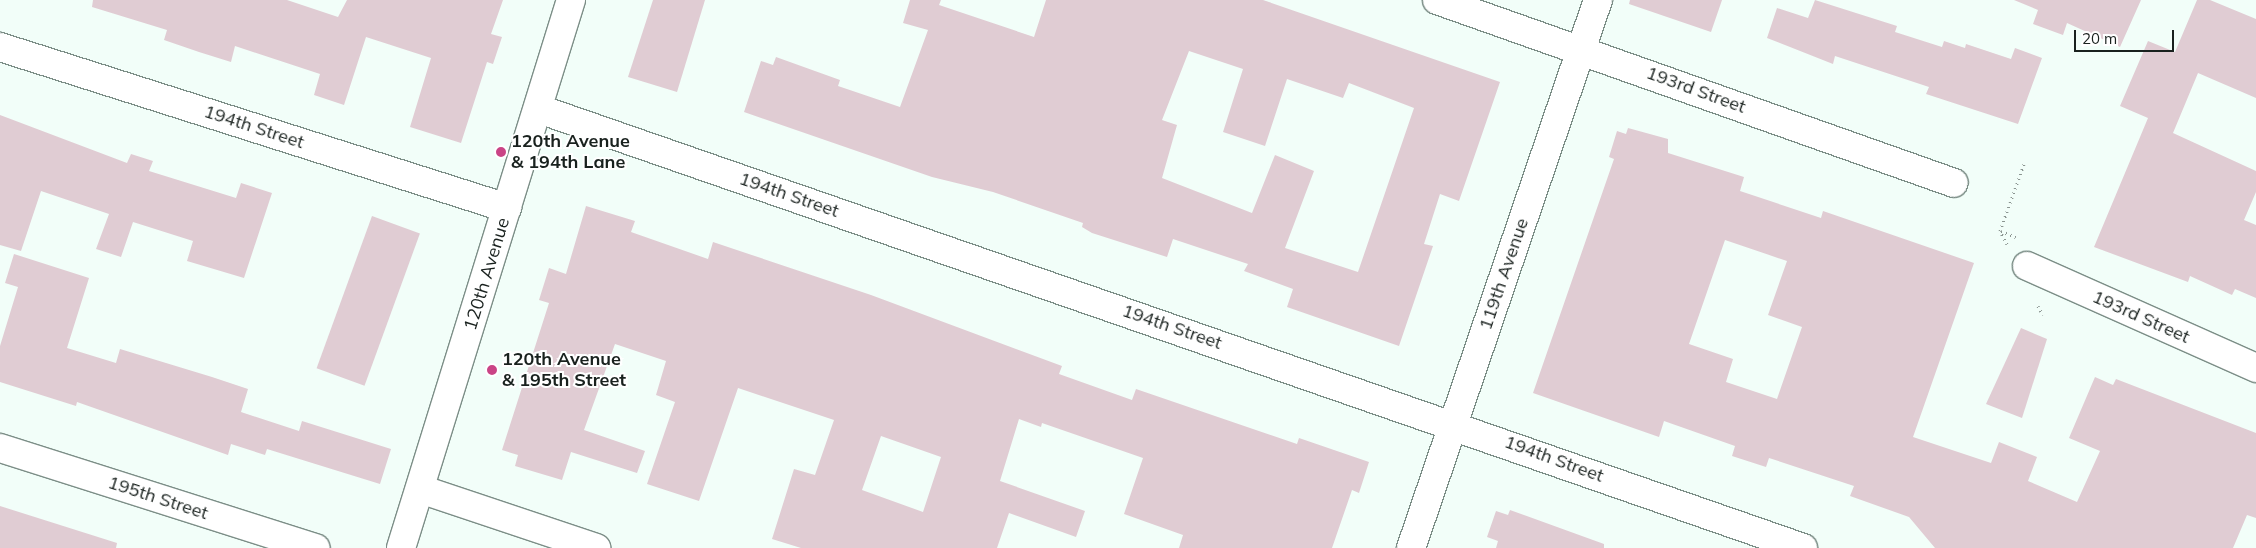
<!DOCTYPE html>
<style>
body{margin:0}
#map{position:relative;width:2256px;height:548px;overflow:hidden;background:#f2fef9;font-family:Mulish,sans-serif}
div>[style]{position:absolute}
.building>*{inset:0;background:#e0ccd3;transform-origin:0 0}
.path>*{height:3px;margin-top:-1.5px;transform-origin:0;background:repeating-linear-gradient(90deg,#8b9591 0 1px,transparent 0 5px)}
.roads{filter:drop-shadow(1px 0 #7c8e87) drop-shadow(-1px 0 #7c8e87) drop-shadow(0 1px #7c8e87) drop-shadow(0 -1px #7c8e87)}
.street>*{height:28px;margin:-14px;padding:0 14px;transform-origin:14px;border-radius:14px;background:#fff}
.secondary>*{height:28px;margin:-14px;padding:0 14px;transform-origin:14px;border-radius:14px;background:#fff}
.dots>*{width:14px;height:14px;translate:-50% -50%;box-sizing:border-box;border:2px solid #fff;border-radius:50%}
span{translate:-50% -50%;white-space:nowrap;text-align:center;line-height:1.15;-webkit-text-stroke:4px #fff;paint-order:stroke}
.street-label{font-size:18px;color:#19211e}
.poi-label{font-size:18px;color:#19211e;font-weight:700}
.left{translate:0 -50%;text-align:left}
.scale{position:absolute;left:2074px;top:30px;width:100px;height:22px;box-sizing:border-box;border:2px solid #19211e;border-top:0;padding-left:6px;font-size:15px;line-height:18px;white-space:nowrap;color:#19211e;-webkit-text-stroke:4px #fff;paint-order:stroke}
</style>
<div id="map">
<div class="building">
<i style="clip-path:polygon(93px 0,287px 0,338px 17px,347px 0,503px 0,491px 34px,502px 37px,493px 64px,487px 62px,461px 143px,410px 127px,431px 58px,366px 37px,344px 105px,314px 95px,320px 74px,235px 46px,231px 62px,199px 52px,164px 40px,167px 30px,92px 7px)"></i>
<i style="clip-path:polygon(653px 0,705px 0,677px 92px,628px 77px)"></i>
<i style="clip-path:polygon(evenodd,910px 0,941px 0,939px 5px,1034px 37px,1046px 0,1263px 0,1500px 82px,1459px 201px,1440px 194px,1424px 244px,1433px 246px,1399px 346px,1287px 307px,1293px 289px,1244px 271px,1248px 264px,1173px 239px,1167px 257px,1092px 233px,1082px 227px,1083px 223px,993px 192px,932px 177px,744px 112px,761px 61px,773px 65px,776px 57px,840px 80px,838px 86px,900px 107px,928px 30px,903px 23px,910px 0,1189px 51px,1243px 69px,1223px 132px,1265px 146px,1287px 79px,1343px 98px,1349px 83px,1414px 108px,1358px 272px,1285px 248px,1314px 171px,1275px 155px,1252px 213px,1162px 178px,1177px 125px,1162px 120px,1189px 51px)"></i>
<i style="clip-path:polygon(1630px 0,1722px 0,1711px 32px,1629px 4px)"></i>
<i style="clip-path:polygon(1815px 0,1897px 26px,1895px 32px,1942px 47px,1944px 41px,1965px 48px,1966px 44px,2011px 59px,2015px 48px,2042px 58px,2018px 124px,1926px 94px,1929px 87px,1835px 56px,1833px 64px,1767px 38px,1777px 8px,1808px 18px)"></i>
<i style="clip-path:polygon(2014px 0,2141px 0,2120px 47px,2067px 23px,2063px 35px,2033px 24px,2038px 10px)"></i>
<i style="clip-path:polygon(2197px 0,2210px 0,2256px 19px,2256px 98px,2198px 73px,2173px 133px,2256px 171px,2256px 192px,2244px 220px,2256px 225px,2256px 298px,2235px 289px,2232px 295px,2190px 276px,2188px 282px,2094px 247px,2148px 118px,2120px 106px,2148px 41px,2175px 52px)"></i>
<i style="clip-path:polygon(0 115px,127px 163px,131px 154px,153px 161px,149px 171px,236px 198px,241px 183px,272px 193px,244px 278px,187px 261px,193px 241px,133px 222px,121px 257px,96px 249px,109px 214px,41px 191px,21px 251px,0 245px)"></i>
<i style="clip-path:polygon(evenodd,1628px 128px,1668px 139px,1668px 153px,1744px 177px,1740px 191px,1821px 218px,1823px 211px,1974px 263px,1913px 437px,1991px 463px,1999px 442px,2037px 457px,2028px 481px,2077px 502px,2100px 451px,2069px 438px,2095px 377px,2113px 385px,2116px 379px,2256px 433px,2256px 518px,2247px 515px,2233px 548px,1935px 548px,1909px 517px,1850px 496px,1854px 486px,1769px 458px,1766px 467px,1732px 456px,1735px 446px,1664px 421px,1659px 437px,1533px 393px,1614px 159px,1609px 157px,1617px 131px,1626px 134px,1628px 128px,1725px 240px,1787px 261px,1768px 315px,1802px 327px,1777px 399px,1726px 382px,1733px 359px,1689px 344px,1725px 240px)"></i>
<i style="clip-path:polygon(evenodd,586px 206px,635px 221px,631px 232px,708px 259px,713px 242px,871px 295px,1062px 366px,1059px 374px,1132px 400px,1136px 389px,1297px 444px,1299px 438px,1369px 462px,1359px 493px,1352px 490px,1332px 548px,1179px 548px,1183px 535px,1124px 514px,1143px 458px,1042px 423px,1041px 427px,1019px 419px,1000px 481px,1085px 511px,1076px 537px,1009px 513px,997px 548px,801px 548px,772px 539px,794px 469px,815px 475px,834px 420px,738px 388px,699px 501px,647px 484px,675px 402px,656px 395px,666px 361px,615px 344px,584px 430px,645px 451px,637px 473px,571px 452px,562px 480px,515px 466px,518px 455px,502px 450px,549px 303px,539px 300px,549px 268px,566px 274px,586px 206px,881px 436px,941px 457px,923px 512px,862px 490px,881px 436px)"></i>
<i style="left:372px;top:216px;width:51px;height:162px;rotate:20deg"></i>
<i style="clip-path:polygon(14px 254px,89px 278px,67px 348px,116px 363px,120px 349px,212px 377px,248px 389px,241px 412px,299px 431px,302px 421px,391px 449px,380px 484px,267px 449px,265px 455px,231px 444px,228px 455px,77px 402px,76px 406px,0 382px,0 346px,18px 287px,5px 283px)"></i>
<i style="clip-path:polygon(2021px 328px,2047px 339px,2022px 418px,1986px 404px)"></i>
<i style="clip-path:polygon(0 506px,117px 543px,116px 548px,0 548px)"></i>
<i style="clip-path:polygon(1510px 510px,1604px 544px,1604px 548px,1496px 548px,1498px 541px,1487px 537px,1496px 511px,1508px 515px)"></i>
</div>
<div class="path">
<i style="left:2001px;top:231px;width:16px;rotate:22deg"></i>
<i style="left:2007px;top:244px;width:15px;rotate:-118deg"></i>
<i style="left:2000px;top:231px;width:74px;rotate:-70.3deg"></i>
<i style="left:2038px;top:306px;width:10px;rotate:61deg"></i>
</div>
<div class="roads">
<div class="street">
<i style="left:1437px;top:0;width:548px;rotate:19.49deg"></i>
<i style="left:0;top:47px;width:532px;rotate:17.62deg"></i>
<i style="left:539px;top:109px;width:1338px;rotate:19.15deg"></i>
<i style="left:2027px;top:266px;width:251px;rotate:24deg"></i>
<i style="left:0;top:448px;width:331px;rotate:17.6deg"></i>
<i style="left:420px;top:489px;width:186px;rotate:18.5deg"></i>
<i style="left:1411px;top:548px;width:579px;rotate:-71.16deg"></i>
</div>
<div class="secondary">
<i style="left:401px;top:548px;width:574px;rotate:-72.77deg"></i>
</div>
</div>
<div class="dots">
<i style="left:501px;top:152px;background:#ca4486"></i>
<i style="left:492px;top:370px;background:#ca4486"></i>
</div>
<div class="street-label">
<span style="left:1696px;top:90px;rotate:20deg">193rd Street</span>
<span style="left:254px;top:127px;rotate:18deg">194th Street</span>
<span style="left:789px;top:195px;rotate:19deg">194th Street</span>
<span style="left:487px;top:274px;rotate:-73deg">120th Avenue</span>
<span style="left:1504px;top:274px;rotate:-71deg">119th Avenue</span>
<span style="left:2141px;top:317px;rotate:24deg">193rd Street</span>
<span style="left:1172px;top:327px;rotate:19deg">194th Street</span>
<span style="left:1554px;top:459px;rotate:20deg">194th Street</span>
<span style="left:158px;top:498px;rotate:18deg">195th Street</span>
</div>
<div class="poi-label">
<span class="left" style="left:511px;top:152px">120th Avenue<br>&amp; 194th Lane</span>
<span class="left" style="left:502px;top:370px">120th Avenue<br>&amp; 195th Street</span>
</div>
<div class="scale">20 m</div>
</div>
